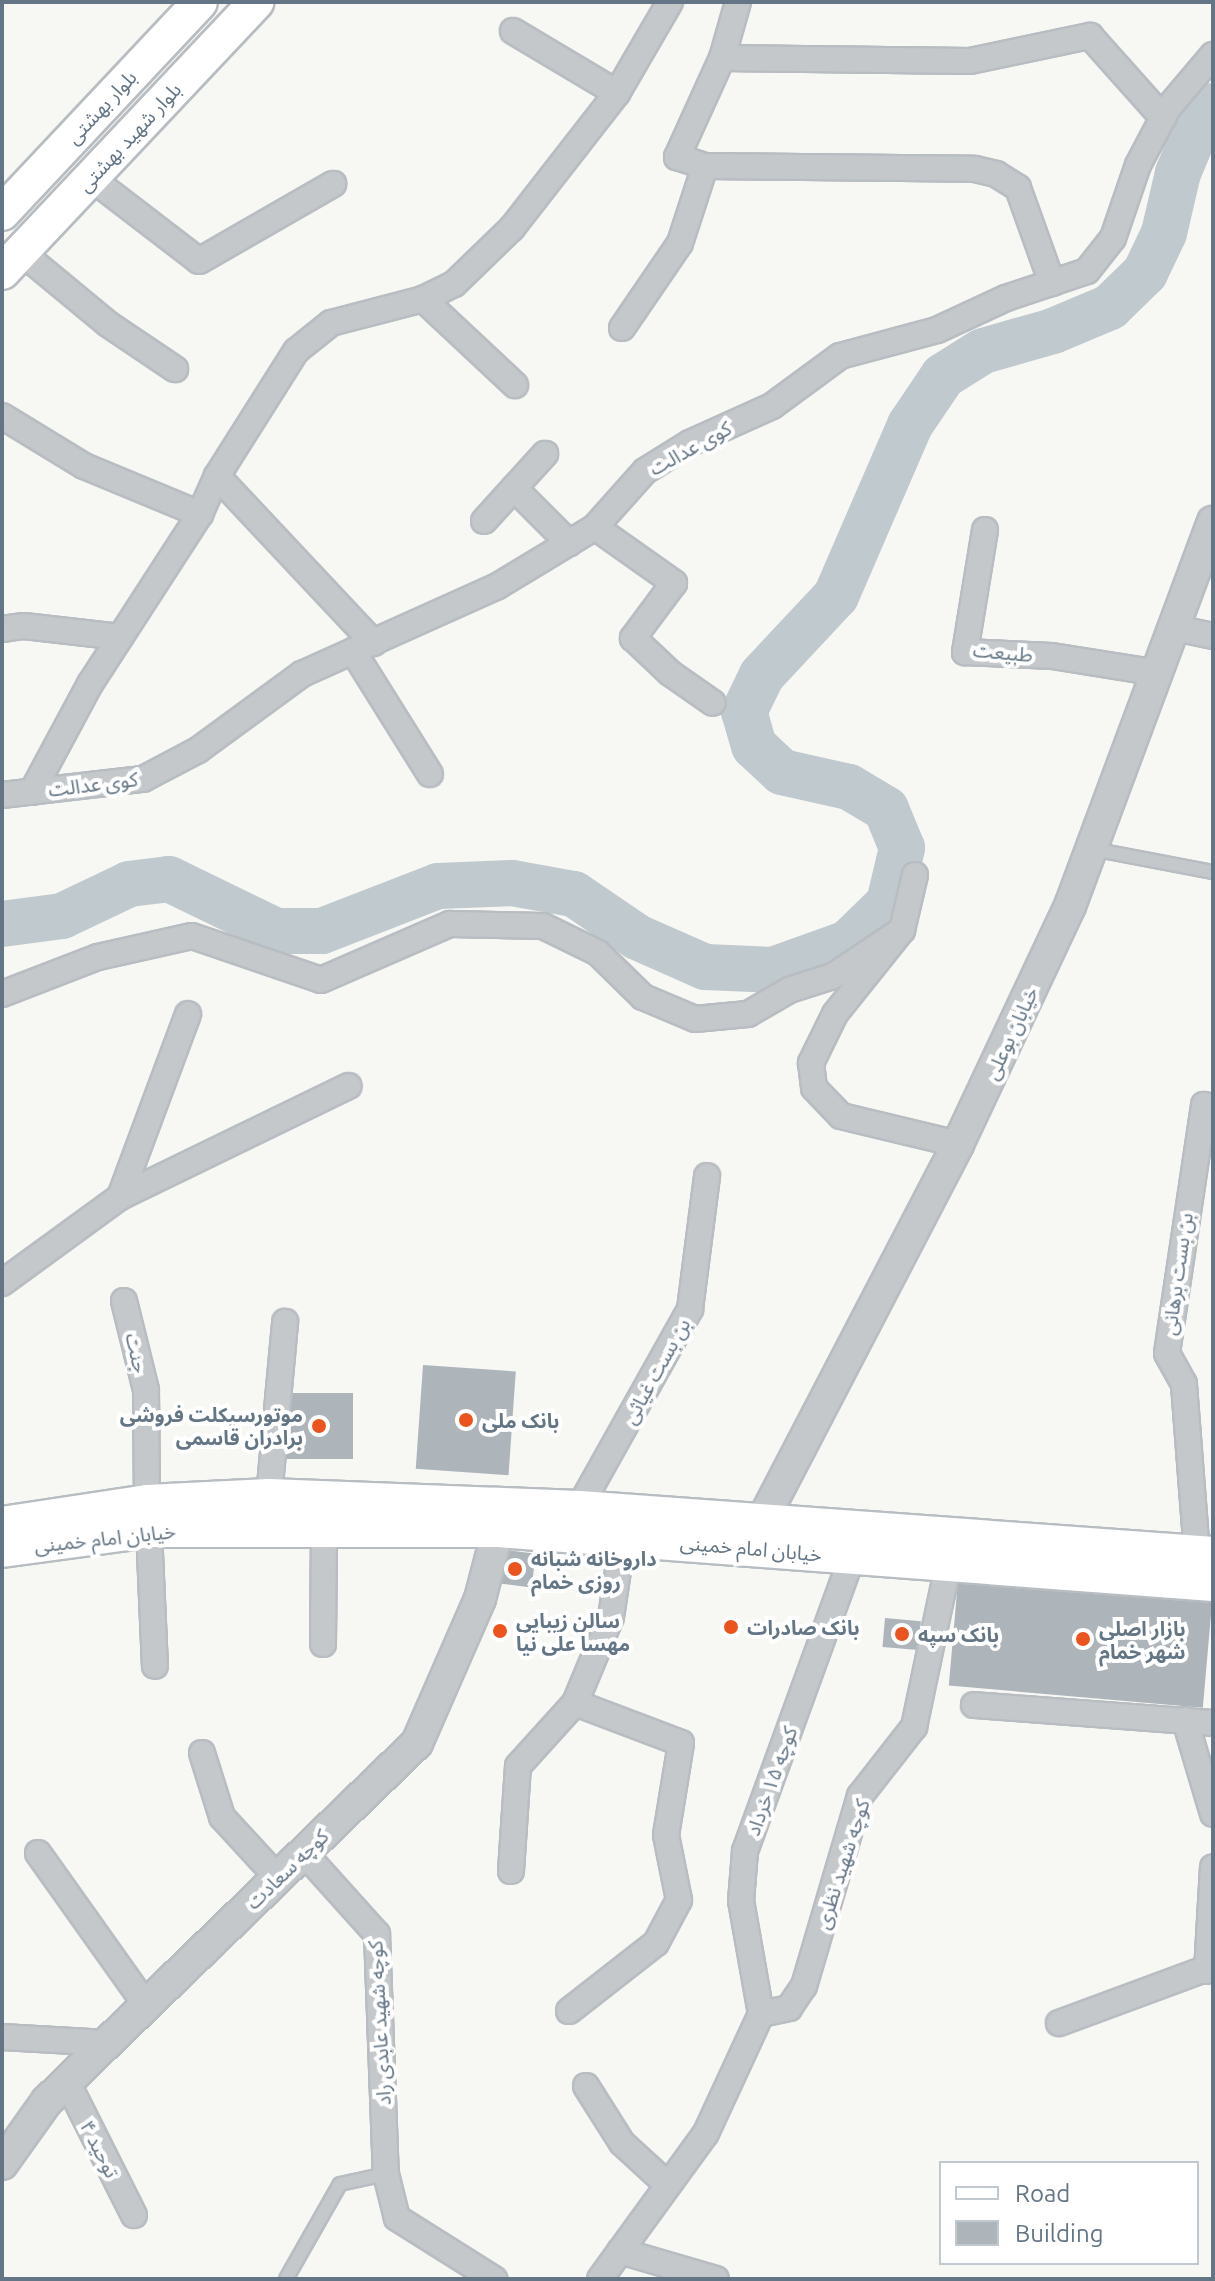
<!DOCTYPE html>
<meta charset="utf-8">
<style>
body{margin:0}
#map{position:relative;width:1215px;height:2281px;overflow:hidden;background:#f7f7f4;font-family:Ubuntu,"Noto Sans Arabic",sans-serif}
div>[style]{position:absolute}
.river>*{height:46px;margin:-23px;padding:0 23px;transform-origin:23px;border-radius:23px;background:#bfc9ce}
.building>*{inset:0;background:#adb5bb;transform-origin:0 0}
.roads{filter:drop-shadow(2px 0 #b8bdc2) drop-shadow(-2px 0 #b8bdc2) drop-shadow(0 2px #b8bdc2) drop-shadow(0 -2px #b8bdc2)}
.service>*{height:12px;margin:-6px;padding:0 6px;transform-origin:6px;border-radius:6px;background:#c4c8cb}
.minor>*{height:24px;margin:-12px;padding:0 12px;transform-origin:12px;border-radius:12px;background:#c4c8cb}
.tertiary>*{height:30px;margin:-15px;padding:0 15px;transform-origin:15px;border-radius:15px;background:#c4c8cb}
.secondary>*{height:34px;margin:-17px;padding:0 17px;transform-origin:17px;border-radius:17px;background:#fff}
.dots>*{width:22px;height:22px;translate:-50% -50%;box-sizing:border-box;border:4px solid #fff;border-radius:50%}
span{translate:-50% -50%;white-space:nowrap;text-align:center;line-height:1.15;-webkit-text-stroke:8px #fff;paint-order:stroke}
.street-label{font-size:20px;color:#647686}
.poi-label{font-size:20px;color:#647686;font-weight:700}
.right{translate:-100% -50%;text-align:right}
.left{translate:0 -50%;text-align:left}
.frame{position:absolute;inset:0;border:4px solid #647686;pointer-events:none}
.legend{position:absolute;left:939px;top:2161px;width:260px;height:104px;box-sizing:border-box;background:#fff;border:2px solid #c1c8cf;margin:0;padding:10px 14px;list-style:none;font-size:24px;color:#647686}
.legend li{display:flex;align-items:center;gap:16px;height:40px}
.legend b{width:40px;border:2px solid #c1c8cf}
</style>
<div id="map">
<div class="river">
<i style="left:2px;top:924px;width:61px;rotate:-7.6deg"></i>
<i style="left:62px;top:916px;width:74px;rotate:-25.5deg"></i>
<i style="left:129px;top:884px;width:40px;rotate:-7.1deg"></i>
<i style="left:169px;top:879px;width:119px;rotate:25.9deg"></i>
<i style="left:276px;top:931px;width:46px"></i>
<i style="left:322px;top:931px;width:124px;rotate:-21.2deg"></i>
<i style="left:438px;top:886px;width:74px;rotate:-2.3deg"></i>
<i style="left:512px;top:883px;width:63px;rotate:10.1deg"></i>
<i style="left:574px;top:894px;width:76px;rotate:34.3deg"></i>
<i style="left:637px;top:937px;width:74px;rotate:23.8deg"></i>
<i style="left:705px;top:967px;width:68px;rotate:2.5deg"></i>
<i style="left:773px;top:970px;width:80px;rotate:-19.8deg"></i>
<i style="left:848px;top:943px;width:57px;rotate:-44.3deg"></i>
<i style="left:889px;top:903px;width:57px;rotate:-76.7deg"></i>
<i style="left:902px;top:848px;width:42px;rotate:-112.3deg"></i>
<i style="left:886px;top:809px;width:43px;rotate:-149.3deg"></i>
<i style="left:849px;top:787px;width:69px;rotate:-167.4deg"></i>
<i style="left:782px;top:772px;width:38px;rotate:-137deg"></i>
<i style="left:754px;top:746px;width:35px;rotate:-106deg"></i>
<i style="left:744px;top:712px;width:41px;rotate:-64.1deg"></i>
<i style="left:762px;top:675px;width:108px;rotate:-46.9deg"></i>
<i style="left:836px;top:596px;width:186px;rotate:-66.6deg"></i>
<i style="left:910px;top:425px;width:59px;rotate:-56deg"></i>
<i style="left:943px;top:376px;width:47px;rotate:-32deg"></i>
<i style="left:983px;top:351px;width:73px;rotate:-15.9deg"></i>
<i style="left:1053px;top:331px;width:62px;rotate:-22.8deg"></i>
<i style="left:1110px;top:307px;width:49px;rotate:-44.2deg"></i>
<i style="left:1145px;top:273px;width:44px;rotate:-64.6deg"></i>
<i style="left:1164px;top:233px;width:62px;rotate:-76.9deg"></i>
<i style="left:1178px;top:173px;width:62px;rotate:-67.2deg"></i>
<i style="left:1202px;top:116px;width:15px;rotate:-42deg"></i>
</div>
<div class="building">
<i style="left:423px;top:1365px;width:93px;height:104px;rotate:4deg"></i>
<i style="left:286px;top:1393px;width:67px;height:66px"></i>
<i style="left:498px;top:1549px;width:38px;height:34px;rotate:7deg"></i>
<i style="left:959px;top:1569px;width:255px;height:117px;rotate:5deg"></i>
<i style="left:885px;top:1618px;width:36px;height:29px;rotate:5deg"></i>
</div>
<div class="roads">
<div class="service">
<i style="left:1092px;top:849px;width:123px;rotate:10.8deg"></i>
<i style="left:286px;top:2279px;width:109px;rotate:-60.4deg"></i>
<i style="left:340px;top:2184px;width:47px;rotate:-12.3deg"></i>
</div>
<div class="minor">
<i style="left:738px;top:2px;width:58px;rotate:105.9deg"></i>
<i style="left:722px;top:58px;width:109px;rotate:114.4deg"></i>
<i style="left:677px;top:157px;width:29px;rotate:18deg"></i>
<i style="left:705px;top:166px;width:270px;rotate:0.6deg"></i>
<i style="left:975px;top:169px;width:22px;rotate:13deg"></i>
<i style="left:996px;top:174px;width:26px;rotate:32deg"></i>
<i style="left:1018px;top:188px;width:101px;rotate:70.3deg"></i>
<i style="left:513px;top:31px;width:121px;rotate:30.8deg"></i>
<i style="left:722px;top:58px;width:248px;rotate:0.7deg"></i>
<i style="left:970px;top:61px;width:123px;rotate:-11.8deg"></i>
<i style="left:1090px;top:36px;width:110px;rotate:48.3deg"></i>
<i style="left:91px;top:178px;width:136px;rotate:37.5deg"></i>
<i style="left:199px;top:261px;width:155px;rotate:-29.9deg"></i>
<i style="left:21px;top:252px;width:113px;rotate:39.6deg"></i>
<i style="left:108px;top:324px;width:81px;rotate:33.9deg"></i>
<i style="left:423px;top:299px;width:126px;rotate:43.1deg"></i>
<i style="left:622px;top:328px;width:103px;rotate:-55.7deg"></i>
<i style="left:680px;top:243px;width:81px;rotate:-72deg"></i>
<i style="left:2px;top:416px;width:96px;rotate:31.4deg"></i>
<i style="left:84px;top:466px;width:126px;rotate:22.5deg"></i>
<i style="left:217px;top:476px;width:229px;rotate:46.8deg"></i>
<i style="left:514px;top:488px;width:78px;rotate:45deg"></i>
<i style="left:484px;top:521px;width:91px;rotate:-47.7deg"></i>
<i style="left:595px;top:527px;width:97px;rotate:35.3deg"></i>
<i style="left:674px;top:583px;width:69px;rotate:126.7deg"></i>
<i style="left:633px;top:638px;width:51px;rotate:43.4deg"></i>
<i style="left:670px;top:673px;width:52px;rotate:34.9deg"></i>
<i style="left:985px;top:530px;width:124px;rotate:99.3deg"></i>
<i style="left:965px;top:652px;width:87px;rotate:2.6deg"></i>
<i style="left:1052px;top:656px;width:107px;rotate:9.1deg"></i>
<i style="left:1175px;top:628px;width:39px;rotate:12deg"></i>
<i style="left:2px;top:629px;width:22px;rotate:-8deg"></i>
<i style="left:24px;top:626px;width:97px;rotate:6.5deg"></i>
<i style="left:353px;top:651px;width:145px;rotate:58deg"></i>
<i style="left:32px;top:792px;width:123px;rotate:-61.8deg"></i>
<i style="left:90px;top:684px;width:202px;rotate:-57.1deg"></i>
<i style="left:200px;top:514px;width:42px;rotate:-65.9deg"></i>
<i style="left:217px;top:476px;width:148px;rotate:-57.7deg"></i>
<i style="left:296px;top:351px;width:45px;rotate:-38.7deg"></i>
<i style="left:331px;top:323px;width:95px;rotate:-14.6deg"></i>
<i style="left:423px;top:299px;width:34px;rotate:-26deg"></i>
<i style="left:454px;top:284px;width:81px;rotate:-44deg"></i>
<i style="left:512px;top:228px;width:171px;rotate:-52.1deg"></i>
<i style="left:617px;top:93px;width:105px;rotate:-59.8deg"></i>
<i style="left:2px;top:795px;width:142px;rotate:-6.5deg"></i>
<i style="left:143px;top:779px;width:62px;rotate:-27.8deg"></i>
<i style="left:198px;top:750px;width:129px;rotate:-36.2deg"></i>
<i style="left:302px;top:674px;width:213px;rotate:-24.2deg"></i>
<i style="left:496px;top:587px;width:116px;rotate:-31.2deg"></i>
<i style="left:595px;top:527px;width:75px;rotate:-48.2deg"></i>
<i style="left:645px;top:471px;width:53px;rotate:-31.9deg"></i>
<i style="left:690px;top:443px;width:90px;rotate:-24.3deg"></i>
<i style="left:772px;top:406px;width:84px;rotate:-36.3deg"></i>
<i style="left:840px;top:356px;width:100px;rotate:-15deg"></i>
<i style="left:937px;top:330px;width:76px;rotate:-24.9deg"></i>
<i style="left:1006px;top:298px;width:85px;rotate:-18.4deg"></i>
<i style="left:1087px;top:271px;width:42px;rotate:-51.8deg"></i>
<i style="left:1113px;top:238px;width:77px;rotate:-71.1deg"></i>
<i style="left:1138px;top:165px;width:64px;rotate:-62.2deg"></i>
<i style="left:1168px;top:108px;width:70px;rotate:-49.7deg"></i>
<i style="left:915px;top:875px;width:57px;rotate:103.3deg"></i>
<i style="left:902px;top:930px;width:107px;rotate:128.6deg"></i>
<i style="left:835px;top:1014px;width:55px;rotate:116.1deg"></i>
<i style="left:811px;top:1063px;width:25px;rotate:83deg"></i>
<i style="left:814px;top:1088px;width:39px;rotate:46deg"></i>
<i style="left:841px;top:1116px;width:120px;rotate:13.5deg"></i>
<i style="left:2px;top:994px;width:103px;rotate:-21.1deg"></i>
<i style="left:98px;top:957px;width:96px;rotate:-12.6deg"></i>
<i style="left:192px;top:936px;width:136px;rotate:18.8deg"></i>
<i style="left:321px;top:980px;width:141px;rotate:-23.5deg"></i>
<i style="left:450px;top:924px;width:93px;rotate:1.2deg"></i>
<i style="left:543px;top:926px;width:61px;rotate:26.1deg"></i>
<i style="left:598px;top:953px;width:63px;rotate:44.4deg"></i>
<i style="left:643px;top:997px;width:56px;rotate:22.9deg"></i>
<i style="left:695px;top:1019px;width:53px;rotate:-5.4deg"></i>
<i style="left:748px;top:1014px;width:48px;rotate:-30.3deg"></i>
<i style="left:789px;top:990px;width:46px;rotate:-17.7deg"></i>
<i style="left:833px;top:976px;width:83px;rotate:-33.7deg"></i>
<i style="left:120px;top:1197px;width:195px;rotate:-69.6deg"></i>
<i style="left:2px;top:1283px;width:146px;rotate:-36.1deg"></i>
<i style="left:120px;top:1197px;width:254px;rotate:-25.9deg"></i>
<i style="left:124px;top:1301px;width:92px;rotate:76.1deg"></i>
<i style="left:146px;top:1390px;width:112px;rotate:89.5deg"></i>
<i style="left:269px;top:1496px;width:175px;rotate:-84.7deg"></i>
<i style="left:579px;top:1508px;width:228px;rotate:-60.8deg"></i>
<i style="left:690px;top:1309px;width:134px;rotate:-82.7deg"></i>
<i style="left:149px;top:1530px;width:136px;rotate:87.5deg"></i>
<i style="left:1198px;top:1567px;width:184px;rotate:-94.4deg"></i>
<i style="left:1184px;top:1384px;width:35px;rotate:-119deg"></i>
<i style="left:1167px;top:1353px;width:251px;rotate:-81.5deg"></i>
<i style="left:323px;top:1644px;width:117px;rotate:-89.5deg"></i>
<i style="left:974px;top:1705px;width:240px;rotate:4.3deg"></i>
<i style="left:1185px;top:1720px;width:98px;rotate:73.4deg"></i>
<i style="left:202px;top:1753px;width:67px;rotate:72.6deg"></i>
<i style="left:222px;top:1817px;width:83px;rotate:47.4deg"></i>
<i style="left:38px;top:1853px;width:186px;rotate:54.6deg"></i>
<i style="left:304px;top:1853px;width:109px;rotate:48deg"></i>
<i style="left:377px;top:1934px;width:240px;rotate:87.9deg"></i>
<i style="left:386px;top:2174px;width:45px;rotate:76deg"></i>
<i style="left:397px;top:2218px;width:115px;rotate:32.2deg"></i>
<i style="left:511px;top:1871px;width:105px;rotate:-86.2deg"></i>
<i style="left:518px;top:1766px;width:85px;rotate:-47.9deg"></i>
<i style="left:1207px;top:1971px;width:104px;rotate:-86.7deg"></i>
<i style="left:569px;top:2011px;width:110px;rotate:-38deg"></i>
<i style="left:656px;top:1943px;width:49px;rotate:-61.9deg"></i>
<i style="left:679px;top:1900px;width:66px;rotate:-101.3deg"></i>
<i style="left:666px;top:1835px;width:93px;rotate:-80.7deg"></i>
<i style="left:681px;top:1743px;width:113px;rotate:-159.3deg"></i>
<i style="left:575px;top:1703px;width:93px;rotate:-67.3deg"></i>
<i style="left:611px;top:1617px;width:80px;rotate:-81.4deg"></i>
<i style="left:761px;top:2014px;width:29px;rotate:-12deg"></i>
<i style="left:789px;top:2008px;width:27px;rotate:-56deg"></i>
<i style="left:804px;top:1986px;width:198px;rotate:-73.6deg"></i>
<i style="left:860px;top:1796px;width:88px;rotate:-52deg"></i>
<i style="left:914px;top:1727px;width:170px;rotate:-78.1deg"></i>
<i style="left:761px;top:2014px;width:115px;rotate:-100deg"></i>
<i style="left:741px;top:1901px;width:50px;rotate:-85.4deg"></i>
<i style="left:745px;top:1851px;width:313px;rotate:-70deg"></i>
<i style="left:1059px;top:2023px;width:164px;rotate:-20.3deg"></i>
<i style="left:2px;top:2037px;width:106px;rotate:3.2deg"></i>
<i style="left:67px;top:2082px;width:149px;rotate:63.3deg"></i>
<i style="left:586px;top:2086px;width:67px;rotate:57.7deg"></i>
<i style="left:622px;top:2143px;width:62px;rotate:42.4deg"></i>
<i style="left:620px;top:2251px;width:100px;rotate:16.3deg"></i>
<i style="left:600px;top:2279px;width:180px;rotate:-54deg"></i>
<i style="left:706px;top:2133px;width:131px;rotate:-65.2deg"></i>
</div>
<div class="tertiary">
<i style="left:761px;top:1523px;width:427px;rotate:-62.5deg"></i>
<i style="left:958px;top:1144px;width:263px;rotate:-64.8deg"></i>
<i style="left:1070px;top:906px;width:410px;rotate:-69.6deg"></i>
<i style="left:2px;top:2164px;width:77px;rotate:-54.5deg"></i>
<i style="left:47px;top:2101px;width:515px;rotate:-44.06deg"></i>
<i style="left:417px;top:1743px;width:157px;rotate:-66.4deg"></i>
<i style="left:480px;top:1599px;width:71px;rotate:-75.4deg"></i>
</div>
<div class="secondary">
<i style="left:2px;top:213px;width:289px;rotate:-46.8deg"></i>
<i style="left:2px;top:272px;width:371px;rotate:-46.7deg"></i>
<i style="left:2px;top:1524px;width:147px;rotate:-8.6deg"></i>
<i style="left:147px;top:1502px;width:122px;rotate:-2.8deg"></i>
<i style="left:269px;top:1496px;width:310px;rotate:2.2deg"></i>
<i style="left:579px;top:1508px;width:636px;rotate:4.15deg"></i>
<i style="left:2px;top:1550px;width:148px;rotate:-7.7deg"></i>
<i style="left:149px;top:1530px;width:349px"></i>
<i style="left:498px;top:1530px;width:717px;rotate:4.32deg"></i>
</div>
</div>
<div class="dots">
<i style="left:466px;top:1420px;background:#ec541f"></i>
<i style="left:319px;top:1426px;background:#ec541f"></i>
<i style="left:515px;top:1569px;background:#ec541f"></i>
<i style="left:731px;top:1627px;background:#ec541f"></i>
<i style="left:500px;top:1631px;background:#ec541f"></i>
<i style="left:902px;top:1634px;background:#ec541f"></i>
<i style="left:1083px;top:1639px;background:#ec541f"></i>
</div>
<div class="street-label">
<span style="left:101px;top:107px;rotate:-47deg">بلوار بهشتی</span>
<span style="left:129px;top:137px;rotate:-47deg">بلوار شهید بهشتی</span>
<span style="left:690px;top:448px;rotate:-29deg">کوی عدالت</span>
<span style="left:1003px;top:652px;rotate:5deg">طبيعت</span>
<span style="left:93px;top:784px;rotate:-7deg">کوی عدالت</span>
<span style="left:1011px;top:1033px;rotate:-65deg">خیابان بوعلی</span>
<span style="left:1177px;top:1274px;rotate:-82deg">بن بست برهانی</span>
<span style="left:137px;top:1353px;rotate:77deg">جنت</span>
<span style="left:656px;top:1371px;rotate:-61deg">بن بست غیاثی</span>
<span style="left:105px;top:1538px;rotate:-6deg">خیابان امام خمینی</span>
<span style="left:751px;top:1548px;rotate:5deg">خیابان امام خمینی</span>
<span style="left:771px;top:1781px;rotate:-70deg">کوچه ۱۵ خرداد</span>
<span style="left:842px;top:1864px;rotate:-72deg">کوچه شهید نظری</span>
<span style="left:287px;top:1869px;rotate:-44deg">کوچه سعادت</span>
<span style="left:379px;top:2023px;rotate:-93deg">کوچه شهید عابدی راد</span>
<span style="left:100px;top:2149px;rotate:63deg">توحید ۴</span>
</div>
<div class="poi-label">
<span class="right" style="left:303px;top:1426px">موتورسیکلت فروشی<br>برادران قاسمی</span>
<span class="left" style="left:482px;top:1420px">بانک ملی</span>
<span class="left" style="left:531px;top:1570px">داروخانه شبانه<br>روزی خمام</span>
<span class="left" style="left:516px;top:1632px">سالن زیبایی<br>مهسا علی نیا</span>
<span class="left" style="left:747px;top:1627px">بانک صادرات</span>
<span class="left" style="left:1099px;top:1640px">بازار اصلی<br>شهر خمام</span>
<span class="left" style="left:918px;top:1634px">بانک سپه</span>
</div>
<div class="frame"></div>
<ul class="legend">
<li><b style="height:10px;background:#fff"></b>Road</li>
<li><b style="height:22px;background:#adb5bb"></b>Building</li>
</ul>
</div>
